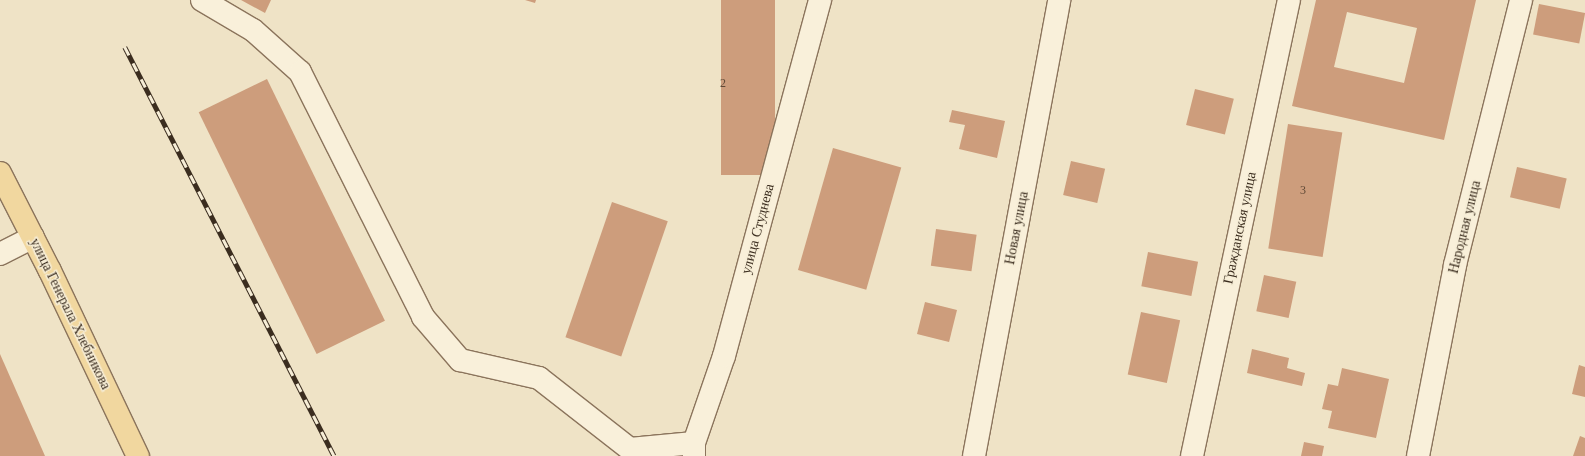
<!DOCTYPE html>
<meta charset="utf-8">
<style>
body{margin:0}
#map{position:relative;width:1585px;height:456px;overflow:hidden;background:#efe3c6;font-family:"Times New Roman",serif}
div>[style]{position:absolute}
.building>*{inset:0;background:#cd9d7c;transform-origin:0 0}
.roads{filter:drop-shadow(1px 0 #8b745c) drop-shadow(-1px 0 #8b745c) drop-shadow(0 1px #8b745c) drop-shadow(0 -1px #8b745c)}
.minor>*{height:22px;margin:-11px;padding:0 11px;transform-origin:11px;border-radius:11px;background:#f9f0da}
.major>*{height:22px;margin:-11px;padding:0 11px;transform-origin:11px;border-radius:11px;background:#f1d79f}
.rail>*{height:4.5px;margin-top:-2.25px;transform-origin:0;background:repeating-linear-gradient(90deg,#f6edd6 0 9px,#3b2d1f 0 18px);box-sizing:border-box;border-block:1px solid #3b2d1f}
span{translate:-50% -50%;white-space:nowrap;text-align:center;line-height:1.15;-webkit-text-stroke:3px #f6edd6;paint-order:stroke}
.number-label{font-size:12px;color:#604936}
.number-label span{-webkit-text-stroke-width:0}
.street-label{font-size:14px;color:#3b2d1f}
</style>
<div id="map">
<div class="building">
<i style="clip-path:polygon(241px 0,271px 0,265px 13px)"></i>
<i style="clip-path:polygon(525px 0,536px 0,535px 3px)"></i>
<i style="left:721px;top:0;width:54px;height:175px"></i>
<i style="clip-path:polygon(evenodd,1316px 0,1476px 0,1444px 140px,1292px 106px,1316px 0,1347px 12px,1417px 28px,1404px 83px,1334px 67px,1347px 12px)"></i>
<i style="left:1539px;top:4px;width:47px;height:31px;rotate:11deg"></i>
<i style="left:267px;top:79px;width:269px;height:76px;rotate:64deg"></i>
<i style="left:1195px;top:89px;width:40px;height:37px;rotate:14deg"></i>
<i style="clip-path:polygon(952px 110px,1005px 121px,997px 158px,959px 149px,965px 125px,949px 122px)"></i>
<i style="left:1288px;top:124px;width:55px;height:126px;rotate:9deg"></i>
<i style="left:833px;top:148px;width:71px;height:127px;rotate:16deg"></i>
<i style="left:1071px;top:161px;width:35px;height:35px;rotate:13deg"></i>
<i style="left:1517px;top:167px;width:51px;height:31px;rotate:13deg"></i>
<i style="left:612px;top:202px;width:59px;height:143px;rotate:19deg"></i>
<i style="left:936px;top:229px;width:41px;height:37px;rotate:8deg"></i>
<i style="left:1148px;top:252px;width:51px;height:35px;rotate:11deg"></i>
<i style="left:1264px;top:275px;width:33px;height:37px;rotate:12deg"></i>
<i style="left:925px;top:302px;width:33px;height:33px;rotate:14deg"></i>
<i style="left:1141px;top:312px;width:40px;height:64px;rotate:12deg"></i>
<i style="clip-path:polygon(1252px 349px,1289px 358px,1287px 368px,1305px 373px,1302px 386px,1247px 373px)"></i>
<i style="clip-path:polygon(0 354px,45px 456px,0 456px)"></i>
<i style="clip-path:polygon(1579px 365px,1585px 367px,1585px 397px,1572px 394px)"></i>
<i style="clip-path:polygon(1342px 368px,1389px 379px,1376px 438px,1328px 428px,1332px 411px,1322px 409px,1328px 384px,1338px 386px)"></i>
<i style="clip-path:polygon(1580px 436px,1585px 438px,1585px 456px,1573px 456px)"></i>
<i style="clip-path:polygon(1304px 442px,1324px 446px,1322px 456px,1301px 456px)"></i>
</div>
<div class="roads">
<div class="minor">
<i style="left:202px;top:0;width:59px;rotate:30.5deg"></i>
<i style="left:253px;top:30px;width:63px;rotate:41.8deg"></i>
<i style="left:300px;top:72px;width:274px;rotate:63.3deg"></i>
<i style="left:423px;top:317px;width:57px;rotate:49.3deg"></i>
<i style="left:460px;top:360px;width:81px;rotate:12.8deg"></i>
<i style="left:539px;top:378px;width:115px;rotate:38deg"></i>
<i style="left:630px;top:449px;width:64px;rotate:-5.4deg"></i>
<i style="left:0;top:254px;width:37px;rotate:-27deg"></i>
<i style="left:694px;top:456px;width:13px;rotate:-90deg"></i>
<i style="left:694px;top:443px;width:92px;rotate:-71deg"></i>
<i style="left:724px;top:356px;width:369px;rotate:-74.9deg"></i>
<i style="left:974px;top:456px;width:464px;rotate:-79.4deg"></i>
<i style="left:1192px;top:456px;width:466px;rotate:-78deg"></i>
<i style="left:1418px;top:456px;width:195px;rotate:-79deg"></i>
<i style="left:1455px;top:265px;width:273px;rotate:-76deg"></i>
</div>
<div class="major">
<i style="left:0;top:173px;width:110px;rotate:63deg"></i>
<i style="left:50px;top:271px;width:205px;rotate:64.6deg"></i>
</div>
</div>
<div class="rail">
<i style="left:125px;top:47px;width:459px;rotate:62.9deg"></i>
</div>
<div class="number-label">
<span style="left:723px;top:84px">2</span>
<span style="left:1303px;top:191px">3</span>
</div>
<div class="street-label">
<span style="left:1465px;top:227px;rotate:-76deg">Народная улица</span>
<span style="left:1017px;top:228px;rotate:-79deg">Новая улица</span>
<span style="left:1240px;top:228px;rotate:-78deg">Гражданская улица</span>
<span style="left:758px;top:229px;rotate:-75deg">улица Студнева</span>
<span style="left:70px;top:314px;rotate:64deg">улица Генерала Хлебникова</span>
</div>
</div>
